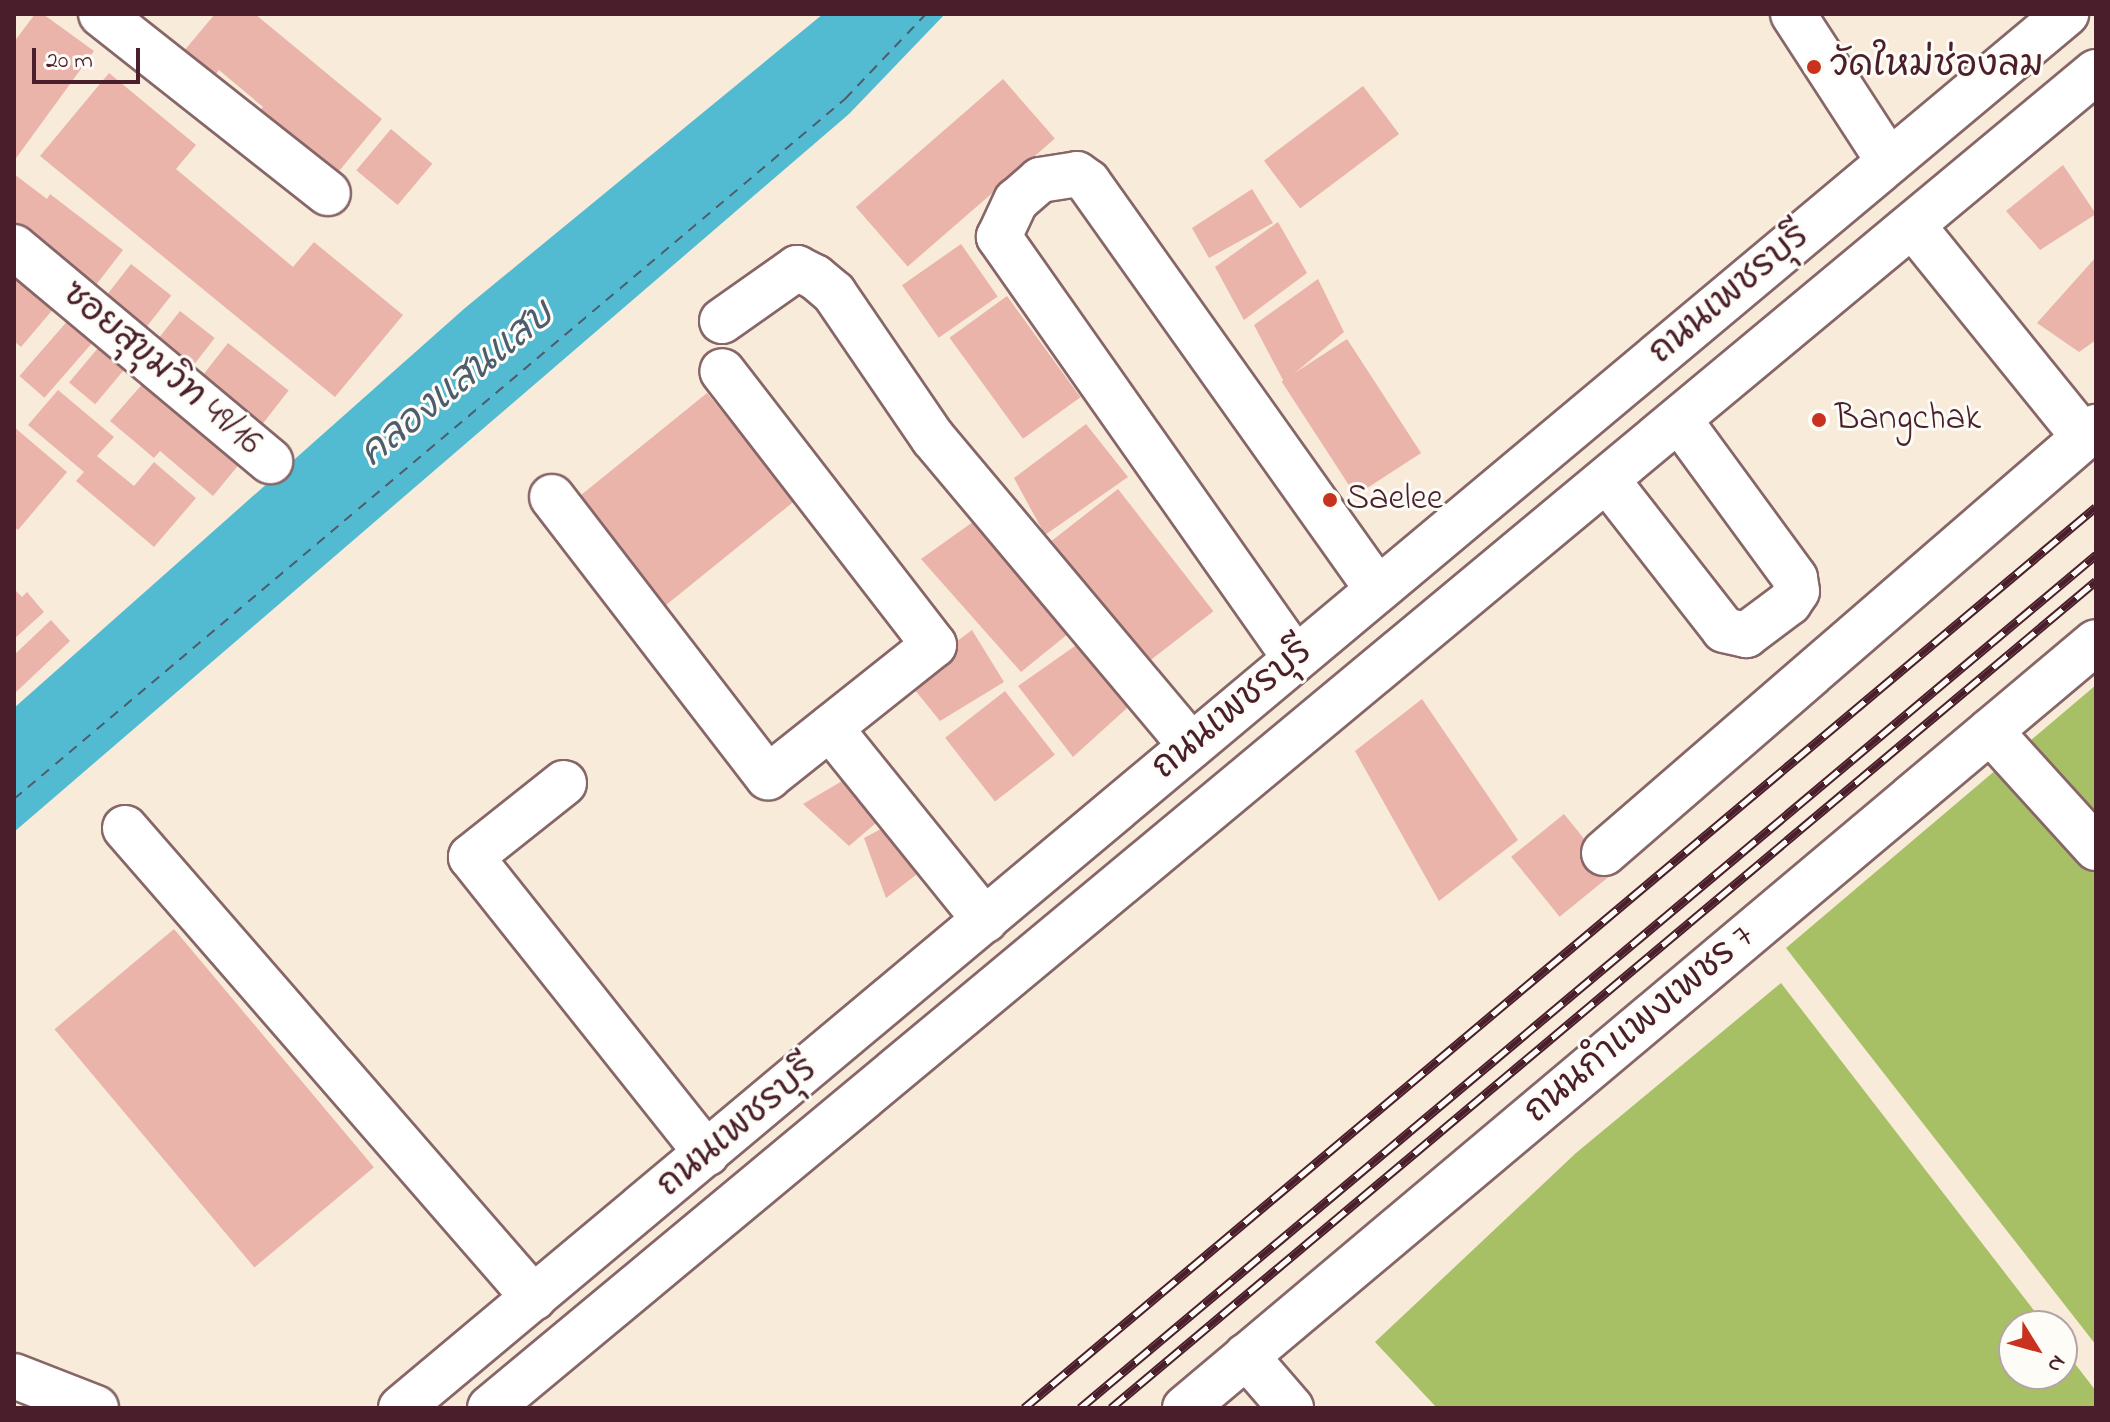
<!DOCTYPE html>
<meta charset="utf-8">
<style>
body{margin:0}
#map{position:relative;width:2110px;height:1422px;overflow:hidden;background:#f8ebda;font-family:"Indie Flower","Playpen Sans Thai",sans-serif}
div>[style]{position:absolute}
.green>*{inset:0;background:#a8c065}
.water>*{inset:0;background:#53bbd1}
.ferry>*{height:2px;margin-top:-1px;transform-origin:0;background:repeating-linear-gradient(90deg,#4e5d6d 0 10px,transparent 0 18px)}
.building>*{inset:0;background:#eab4ab;transform-origin:0 0}
.roads{filter:drop-shadow(2px 0 #876668) drop-shadow(-2px 0 #876668) drop-shadow(0 2px #876668) drop-shadow(0 -2px #876668)}
.minor>*{height:44px;margin:-22px;padding:0 22px;transform-origin:22px;border-radius:22px;background:#fff}
.major>*{height:44px;margin:-22px;padding:0 22px;transform-origin:22px;border-radius:22px;background:#fff}
.rail>*{height:9px;margin-top:-4.5px;transform-origin:0;background:repeating-linear-gradient(90deg,#fdfcf7 0 18px,#4a1f2b 0 36px);box-sizing:border-box;border-block:2px solid #4a1f2b}
.dots>*{width:22px;height:22px;translate:-50% -50%;box-sizing:border-box;border:4px solid #fdfcf7;border-radius:50%}
span{translate:-50% -50%;white-space:nowrap;text-align:center;line-height:1.15;-webkit-text-stroke:6px #fdfcf7;paint-order:stroke}
.poi-label{font-size:36px;color:#4a1f2b}
.left{translate:0 -50%;text-align:left}
.street-label{font-size:36px;color:#4a1f2b}
.water-label{font-size:38px;color:#4e5d6d;font-style:italic}
.frame{position:absolute;inset:0;border:16px solid #4a1f2b;pointer-events:none}
.north{position:absolute;left:1998px;top:1310px;width:80px;height:80px;box-sizing:border-box;background:#fdfcf7;border:2px solid #b5a4a5;border-radius:50%;rotate:127deg;font-size:22px;font-weight:700;line-height:32px;text-align:center;color:#4a1f2b}
.north::after{content:'';display:block;margin:auto;width:28px;height:36px;background:#c8321e;clip-path:polygon(50% 0,100% 100%,50% 72%,0 100%)}
.scale{position:absolute;left:32px;top:48px;width:108px;height:36px;box-sizing:border-box;border:4px solid #4a1f2b;border-top:0;padding-left:10px;font-size:24px;line-height:28px;white-space:nowrap;color:#4a1f2b;-webkit-text-stroke:6px #fdfcf7;paint-order:stroke}
</style>
<div id="map">
<div class="green">
<i style="clip-path:polygon(2096px 685px,2096px 1345px,1786px 948px)"></i>
<i style="clip-path:polygon(1781px 983px,2046px 1326px,2014px 1326px,2014px 1374px,2062px 1374px,2062px 1347px,2096px 1391px,2096px 1408px,1437px 1408px,1375px 1342px,1576px 1153px)"></i>
</div>
<div class="water">
<i style="clip-path:polygon(823px 14px,945px 14px,849px 114px,14px 832px,14px 708px,465px 308px)"></i>
</div>
<div class="ferry">
<i style="left:14px;top:799px;width:1087px;rotate:-40.11deg"></i>
<i style="left:845px;top:99px;width:117px;rotate:-46.4deg"></i>
</div>
<div class="building">
<i style="clip-path:polygon(35px 14px,43px 14px,94px 51px,14px 161px,14px 42px)"></i>
<i style="clip-path:polygon(215px 14px,255px 14px,382px 119px,330px 182px,254px 118px,263px 107px,219px 70px,213px 78px,183px 52px)"></i>
<i style="clip-path:polygon(109px 73px,196px 145px,176px 169px,293px 267px,314px 242px,403px 315px,335px 397px,40px 156px)"></i>
<i style="left:1003px;top:79px;width:79px;height:195px;rotate:49deg"></i>
<i style="left:1363px;top:86px;width:60px;height:124px;rotate:53deg"></i>
<i style="left:391px;top:129px;width:54px;height:54px;rotate:40deg"></i>
<i style="clip-path:polygon(2063px 165px,2096px 214px,2040px 250px,2006px 211px)"></i>
<i style="clip-path:polygon(14px 174px,47px 199px,50px 194px,123px 250px,89px 294px,14px 236px)"></i>
<i style="clip-path:polygon(1252px 189px,1273px 223px,1209px 258px,1192px 228px)"></i>
<i style="clip-path:polygon(1278px 222px,1307px 273px,1244px 320px,1215px 267px)"></i>
<i style="left:961px;top:244px;width:64px;height:72px;rotate:55deg"></i>
<i style="clip-path:polygon(2096px 257px,2096px 340px,2079px 352px,2037px 323px)"></i>
<i style="left:131px;top:264px;width:51px;height:45px;rotate:38deg"></i>
<i style="clip-path:polygon(14px 273px,55px 307px,21px 347px,14px 341px)"></i>
<i style="clip-path:polygon(1318px 279px,1344px 332px,1284px 382px,1254px 325px)"></i>
<i style="left:1007px;top:296px;width:125px;height:71px;rotate:54deg"></i>
<i style="left:180px;top:311px;width:44px;height:48px;rotate:38deg"></i>
<i style="left:70px;top:318px;width:33px;height:77px;rotate:41deg"></i>
<i style="left:1347px;top:339px;width:136px;height:78px;rotate:57deg"></i>
<i style="left:228px;top:343px;width:77px;height:54px;rotate:38deg"></i>
<i style="left:98px;top:348px;width:34px;height:45px;rotate:40deg"></i>
<i style="clip-path:polygon(145px 381px,241px 462px,213px 496px,160px 451px,154px 458px,110px 421px)"></i>
<i style="clip-path:polygon(58px 390px,114px 437px,97px 456px,134px 486px,154px 462px,196px 498px,154px 547px,76px 481px,84px 472px,28px 425px)"></i>
<i style="left:707px;top:393px;width:139px;height:168px;rotate:51deg"></i>
<i style="clip-path:polygon(1086px 424px,1128px 477px,1045px 535px,1014px 478px)"></i>
<i style="clip-path:polygon(14px 427px,67px 472px,18px 530px,14px 527px)"></i>
<i style="left:1118px;top:489px;width:155px;height:84px;rotate:52deg"></i>
<i style="clip-path:polygon(984px 514px,1074px 629px,1021px 672px,921px 559px)"></i>
<i style="clip-path:polygon(14px 589px,22px 597px,27px 592px,44px 612px,14px 639px)"></i>
<i style="clip-path:polygon(51px 620px,70px 641px,14px 694px,14px 655px)"></i>
<i style="clip-path:polygon(972px 630px,1004px 682px,940px 721px,906px 679px)"></i>
<i style="clip-path:polygon(1085px 639px,1137px 699px,1073px 757px,1018px 686px)"></i>
<i style="left:1005px;top:691px;width:81px;height:76px;rotate:52deg"></i>
<i style="clip-path:polygon(1422px 699px,1518px 840px,1439px 901px,1355px 751px)"></i>
<i style="clip-path:polygon(854px 774px,883px 817px,849px 846px,803px 804px)"></i>
<i style="left:1564px;top:814px;width:77px;height:68px;rotate:51deg"></i>
<i style="clip-path:polygon(896px 821px,929px 865px,886px 898px,864px 838px)"></i>
<i style="left:174px;top:929px;width:311px;height:156px;rotate:50deg"></i>
</div>
<div class="roads">
<div class="minor">
<i style="left:101px;top:14px;width:289px;rotate:38.3deg"></i>
<i style="left:1793px;top:14px;width:176px;rotate:57deg"></i>
<i style="left:1913px;top:226px;width:272px;rotate:51deg"></i>
<i style="left:14px;top:247px;width:334px;rotate:39.9deg"></i>
<i style="left:722px;top:321px;width:92px;rotate:-35.2deg"></i>
<i style="left:797px;top:268px;width:20px;rotate:27deg"></i>
<i style="left:815px;top:277px;width:25px;rotate:40deg"></i>
<i style="left:834px;top:293px;width:176px;rotate:55.7deg"></i>
<i style="left:933px;top:438px;width:402px;rotate:50deg"></i>
<i style="left:1607px;top:480px;width:190px;rotate:52deg"></i>
<i style="left:1724px;top:630px;width:23px;rotate:13deg"></i>
<i style="left:1746px;top:635px;width:54px;rotate:-36.7deg"></i>
<i style="left:1789px;top:603px;width:14px;rotate:-56deg"></i>
<i style="left:1797px;top:591px;width:13px;rotate:-99deg"></i>
<i style="left:1795px;top:578px;width:195px;rotate:-126.2deg"></i>
<i style="left:552px;top:497px;width:354px;rotate:52.4deg"></i>
<i style="left:768px;top:777px;width:212px;rotate:-38.5deg"></i>
<i style="left:934px;top:645px;width:346px;rotate:-127.7deg"></i>
<i style="left:1295px;top:658px;width:515px;rotate:-125.11deg"></i>
<i style="left:999px;top:237px;width:40px;rotate:-65deg"></i>
<i style="left:1016px;top:201px;width:32px;rotate:-41deg"></i>
<i style="left:1040px;top:180px;width:37px;rotate:-9deg"></i>
<i style="left:1077px;top:174px;width:14px;rotate:36deg"></i>
<i style="left:1088px;top:182px;width:498px;rotate:54.6deg"></i>
<i style="left:830px;top:728px;width:247px;rotate:51.1deg"></i>
<i style="left:1990px;top:731px;width:158px;rotate:47.8deg"></i>
<i style="left:564px;top:783px;width:119px;rotate:141.5deg"></i>
<i style="left:471px;top:857px;width:379px;rotate:51.5deg"></i>
<i style="left:125px;top:828px;width:623px;rotate:48.97deg"></i>
<i style="left:1604px;top:853px;width:651px;rotate:-40.89deg"></i>
<i style="left:1246px;top:1356px;width:69px;rotate:49.1deg"></i>
<i style="left:14px;top:1376px;width:88px;rotate:21.3deg"></i>
<i style="left:1185px;top:1408px;width:1190px;rotate:-40.06deg"></i>
</div>
<div class="major">
<i style="left:401px;top:1408px;width:2172px;rotate:-39.94deg"></i>
<i style="left:490px;top:1408px;width:2089px;rotate:-39.76deg"></i>
</div>
</div>
<div class="rail">
<i style="left:1024px;top:1408px;width:1400px;rotate:-40.05deg"></i>
<i style="left:1080px;top:1408px;width:1327px;rotate:-40.02deg"></i>
<i style="left:1111px;top:1408px;width:1286px;rotate:-40.02deg"></i>
</div>
<div class="dots">
<i style="left:1814px;top:67px;background:#c8321e"></i>
<i style="left:1819px;top:420px;background:#c8321e"></i>
<i style="left:1330px;top:500px;background:#c8321e"></i>
</div>
<div class="poi-label">
<span class="left" style="left:1830px;top:67px">วัดใหม่ช่องลม</span>
<span class="left" style="left:1835px;top:420px">Bangchak</span>
<span class="left" style="left:1346px;top:500px">Saelee</span>
</div>
<div class="street-label">
<span style="left:1730px;top:295px;rotate:-40deg">ถนนเพชรบุรี</span>
<span style="left:161px;top:369px;rotate:40deg">ซอยสุขุมวิท 49/16</span>
<span style="left:1233px;top:710px;rotate:-40deg">ถนนเพชรบุรี</span>
<span style="left:1640px;top:1025px;rotate:-40deg">ถนนกำแพงเพชร 7</span>
<span style="left:738px;top:1128px;rotate:-40deg">ถนนเพชรบุรี</span>
</div>
<div class="water-label">
<span style="left:458px;top:386px;rotate:-39deg">คลองแสนแสบ</span>
</div>
<div class="frame"></div>
<div class="north">N</div>
<div class="scale">20 m</div>
</div>
